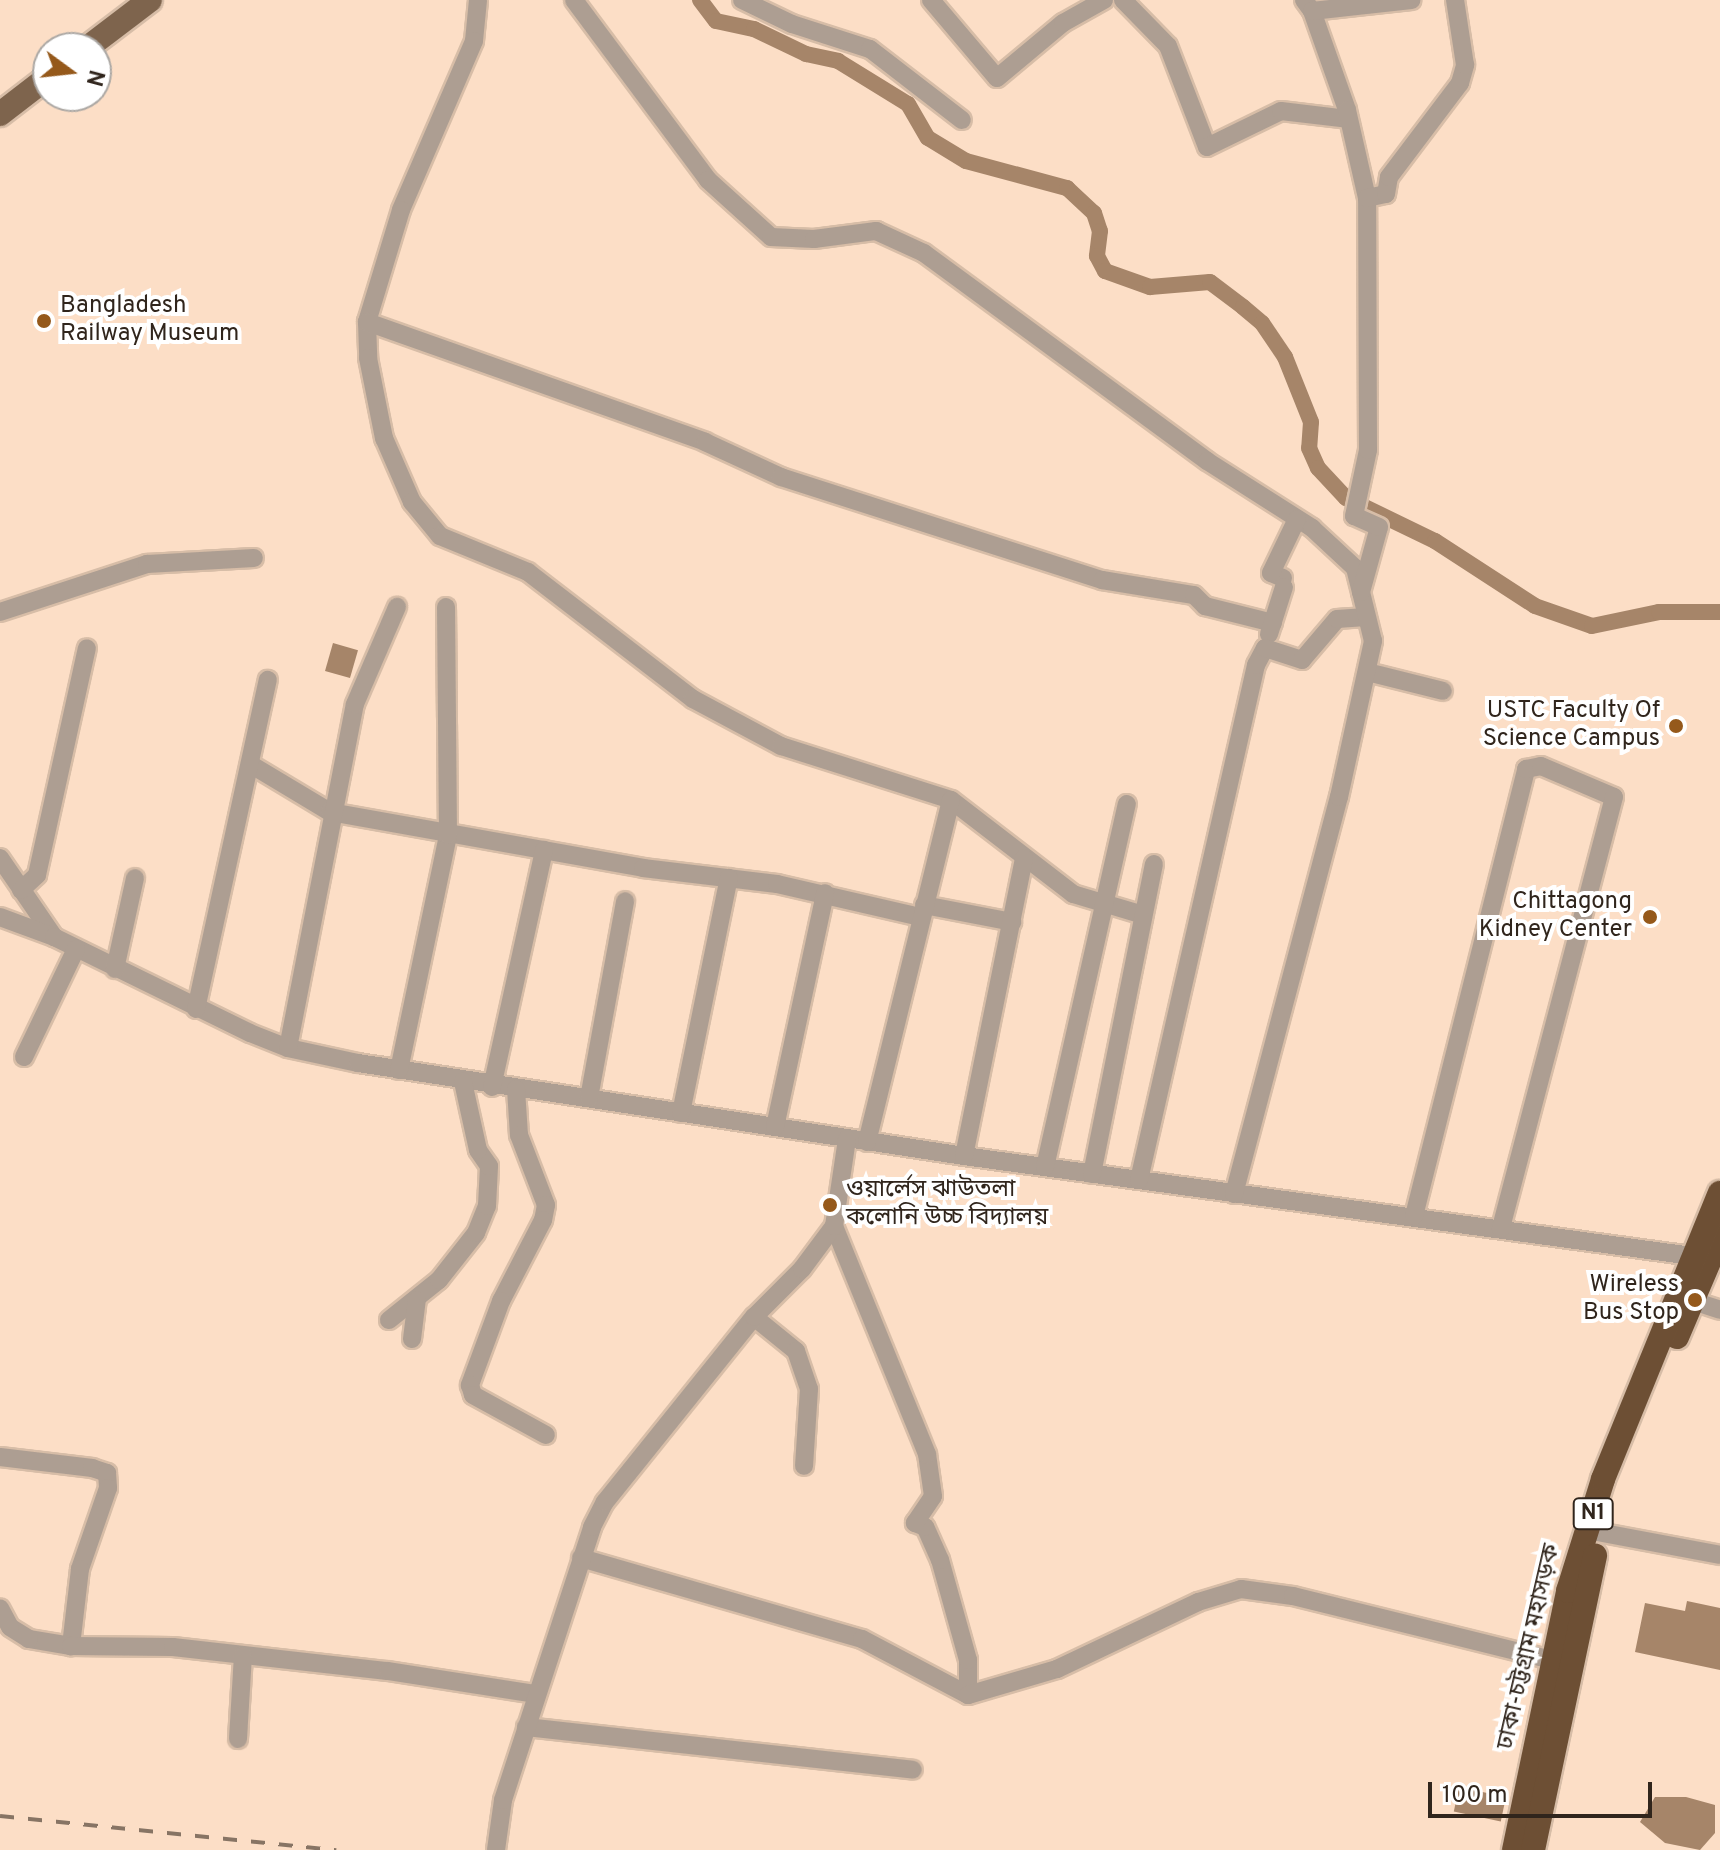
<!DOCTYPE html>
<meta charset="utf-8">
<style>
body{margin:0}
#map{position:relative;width:1720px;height:1850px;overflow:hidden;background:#fcdec6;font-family:Overpass,"Noto Sans Bengali",sans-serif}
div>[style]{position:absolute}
.water>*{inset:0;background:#a68569;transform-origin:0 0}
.canal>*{height:16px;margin:-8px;padding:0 8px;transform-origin:8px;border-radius:8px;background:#a68569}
.roads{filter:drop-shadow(2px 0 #d7bda7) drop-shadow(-2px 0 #d7bda7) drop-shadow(0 2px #d7bda7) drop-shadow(0 -2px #d7bda7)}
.minor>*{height:18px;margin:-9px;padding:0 9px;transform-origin:9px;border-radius:9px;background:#ad9e92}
.major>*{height:24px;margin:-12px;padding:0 12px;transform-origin:12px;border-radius:12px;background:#7e644d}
.highway>*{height:24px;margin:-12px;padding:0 12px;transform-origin:12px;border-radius:12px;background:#6d4f34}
.rail>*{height:4px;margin-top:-2px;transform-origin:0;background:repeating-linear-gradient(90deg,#877464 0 14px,transparent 0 28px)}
.dots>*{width:22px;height:22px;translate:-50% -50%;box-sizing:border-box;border:4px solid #fff;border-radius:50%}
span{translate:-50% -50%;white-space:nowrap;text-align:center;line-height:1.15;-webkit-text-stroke:8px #fff;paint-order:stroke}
.shield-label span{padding:2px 6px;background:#fff;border:2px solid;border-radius:6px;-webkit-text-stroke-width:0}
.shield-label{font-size:22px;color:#30251c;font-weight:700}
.poi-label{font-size:24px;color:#30251c}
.left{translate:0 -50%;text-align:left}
.right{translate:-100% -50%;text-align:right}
.street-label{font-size:24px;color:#30251c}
.north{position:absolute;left:32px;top:32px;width:80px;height:80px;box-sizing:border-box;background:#fff;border:2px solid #aca8a4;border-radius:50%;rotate:105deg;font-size:22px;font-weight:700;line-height:32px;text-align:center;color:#30251c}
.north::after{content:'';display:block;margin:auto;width:28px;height:36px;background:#95591b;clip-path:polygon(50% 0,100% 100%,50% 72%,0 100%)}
.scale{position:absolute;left:1428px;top:1782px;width:224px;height:36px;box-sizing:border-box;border:4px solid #30251c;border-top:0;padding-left:10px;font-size:24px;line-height:28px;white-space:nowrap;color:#30251c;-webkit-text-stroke:6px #fff;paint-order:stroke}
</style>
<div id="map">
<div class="water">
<i style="left:333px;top:643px;width:26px;height:29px;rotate:16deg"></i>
<i style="clip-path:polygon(1687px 1601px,1720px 1608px,1720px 1670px,1635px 1652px,1645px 1603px,1685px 1611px)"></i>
<i style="left:1459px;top:1787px;width:48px;height:25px;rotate:12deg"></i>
<i style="clip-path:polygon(1655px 1797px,1686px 1797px,1715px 1805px,1715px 1833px,1700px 1850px,1665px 1843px,1640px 1822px)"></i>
</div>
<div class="canal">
<i style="left:700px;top:0;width:26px;rotate:53deg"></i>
<i style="left:716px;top:21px;width:39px;rotate:12deg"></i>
<i style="left:754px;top:29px;width:58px;rotate:25.7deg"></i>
<i style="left:806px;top:54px;width:33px;rotate:12deg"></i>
<i style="left:838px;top:61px;width:82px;rotate:31.6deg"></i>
<i style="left:908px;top:104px;width:39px;rotate:60deg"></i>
<i style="left:928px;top:138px;width:44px;rotate:31.2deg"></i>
<i style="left:966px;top:161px;width:105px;rotate:15deg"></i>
<i style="left:1067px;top:188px;width:37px;rotate:43deg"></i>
<i style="left:1094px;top:213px;width:19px;rotate:72deg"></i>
<i style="left:1100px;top:231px;width:25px;rotate:97deg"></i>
<i style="left:1097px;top:256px;width:17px;rotate:62deg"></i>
<i style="left:1105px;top:271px;width:48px;rotate:19.6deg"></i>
<i style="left:1150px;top:287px;width:60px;rotate:-4.8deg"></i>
<i style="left:1210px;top:282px;width:41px;rotate:37.1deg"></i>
<i style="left:1243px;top:307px;width:25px;rotate:40deg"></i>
<i style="left:1262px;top:323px;width:41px;rotate:55.9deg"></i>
<i style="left:1285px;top:357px;width:70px;rotate:68.2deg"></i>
<i style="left:1311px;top:422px;width:26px;rotate:94deg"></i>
<i style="left:1309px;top:448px;width:22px;rotate:66deg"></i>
<i style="left:1318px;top:468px;width:41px;rotate:47deg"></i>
<i style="left:1346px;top:498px;width:99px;rotate:25.8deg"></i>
<i style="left:1435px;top:541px;width:119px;rotate:33deg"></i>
<i style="left:1535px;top:606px;width:60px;rotate:19.3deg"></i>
<i style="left:1592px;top:626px;width:68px;rotate:-11.8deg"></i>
<i style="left:1659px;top:612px;width:61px"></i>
</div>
<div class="roads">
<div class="minor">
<i style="left:478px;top:0;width:41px;rotate:95.6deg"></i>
<i style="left:474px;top:41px;width:184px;rotate:113.4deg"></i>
<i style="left:401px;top:210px;width:117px;rotate:106.9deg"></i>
<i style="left:367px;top:322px;width:36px;rotate:88deg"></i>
<i style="left:368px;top:358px;width:82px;rotate:78.7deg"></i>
<i style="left:384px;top:438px;width:70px;rotate:66.4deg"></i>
<i style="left:412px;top:502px;width:44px;rotate:50.5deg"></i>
<i style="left:440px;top:536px;width:95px;rotate:22.2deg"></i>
<i style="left:528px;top:572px;width:208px;rotate:37.6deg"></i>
<i style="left:693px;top:699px;width:100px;rotate:28.1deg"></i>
<i style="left:781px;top:746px;width:178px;rotate:17.6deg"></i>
<i style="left:951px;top:800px;width:154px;rotate:37.6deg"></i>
<i style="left:1073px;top:894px;width:73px;rotate:16.7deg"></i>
<i style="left:574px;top:0;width:224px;rotate:53.3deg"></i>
<i style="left:708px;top:180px;width:85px;rotate:42.1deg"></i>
<i style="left:771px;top:237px;width:43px;rotate:2.7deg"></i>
<i style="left:814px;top:239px;width:63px;rotate:-7.4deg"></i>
<i style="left:876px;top:231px;width:53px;rotate:24.6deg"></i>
<i style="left:924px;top:253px;width:351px;rotate:36.3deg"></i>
<i style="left:1207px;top:461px;width:125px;rotate:32.5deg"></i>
<i style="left:1312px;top:528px;width:59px;rotate:42.9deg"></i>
<i style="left:1355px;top:568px;width:25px;rotate:76deg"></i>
<i style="left:742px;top:0;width:55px;rotate:25.6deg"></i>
<i style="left:792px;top:24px;width:82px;rotate:17.8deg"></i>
<i style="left:870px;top:49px;width:116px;rotate:37.7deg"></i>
<i style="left:931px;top:0;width:102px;rotate:49.8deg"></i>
<i style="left:997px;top:78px;width:86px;rotate:-39.8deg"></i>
<i style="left:1063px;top:23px;width:47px;rotate:-29.3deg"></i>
<i style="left:1123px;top:0;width:64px;rotate:45.6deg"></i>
<i style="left:1168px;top:46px;width:108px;rotate:68.9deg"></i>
<i style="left:1207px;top:147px;width:82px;rotate:-25.9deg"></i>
<i style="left:1281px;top:111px;width:67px;rotate:6.8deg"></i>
<i style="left:1304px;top:0;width:14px;rotate:54deg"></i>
<i style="left:1312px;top:11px;width:105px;rotate:70.5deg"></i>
<i style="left:1347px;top:110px;width:90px;rotate:77.2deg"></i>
<i style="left:1312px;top:11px;width:100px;rotate:-6.3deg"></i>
<i style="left:367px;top:322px;width:359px;rotate:19.5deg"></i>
<i style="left:705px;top:442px;width:84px;rotate:24.7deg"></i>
<i style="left:781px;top:477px;width:337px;rotate:17.8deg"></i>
<i style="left:1102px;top:580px;width:93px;rotate:9.3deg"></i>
<i style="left:1194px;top:595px;width:16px;rotate:45deg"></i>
<i style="left:1205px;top:606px;width:70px;rotate:14deg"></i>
<i style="left:1283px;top:578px;width:13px;rotate:-157deg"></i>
<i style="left:1271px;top:573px;width:60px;rotate:-64.3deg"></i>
<i style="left:0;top:612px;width:155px;rotate:-18.1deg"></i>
<i style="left:147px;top:564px;width:107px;rotate:-3.2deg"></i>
<i style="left:1269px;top:634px;width:49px;rotate:-72.3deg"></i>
<i style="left:1367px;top:672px;width:78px;rotate:14deg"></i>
<i style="left:250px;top:764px;width:93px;rotate:31deg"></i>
<i style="left:330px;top:812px;width:318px;rotate:10.1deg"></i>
<i style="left:643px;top:868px;width:135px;rotate:6.8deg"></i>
<i style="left:777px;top:884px;width:147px;rotate:13deg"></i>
<i style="left:0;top:858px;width:96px;rotate:55.6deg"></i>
<i style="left:21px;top:890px;width:22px;rotate:-43deg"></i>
<i style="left:37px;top:875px;width:232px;rotate:-77.6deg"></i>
<i style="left:924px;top:905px;width:90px;rotate:10.9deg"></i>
<i style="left:0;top:917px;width:58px;rotate:20.3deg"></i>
<i style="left:54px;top:937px;width:218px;rotate:26.1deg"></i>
<i style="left:250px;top:1033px;width:41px;rotate:21.5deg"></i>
<i style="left:288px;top:1048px;width:72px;rotate:12.1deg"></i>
<i style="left:358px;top:1063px;width:613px;rotate:8.72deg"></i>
<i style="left:964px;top:1156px;width:735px;rotate:7.82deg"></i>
<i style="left:115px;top:969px;width:93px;rotate:-77.6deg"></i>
<i style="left:196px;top:1009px;width:337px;rotate:-77.7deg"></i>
<i style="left:288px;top:1048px;width:350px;rotate:-79deg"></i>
<i style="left:355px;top:704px;width:106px;rotate:-66.6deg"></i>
<i style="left:24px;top:1057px;width:120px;rotate:-64.3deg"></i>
<i style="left:399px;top:1070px;width:240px;rotate:-78.2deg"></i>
<i style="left:448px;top:835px;width:228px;rotate:-90.5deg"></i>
<i style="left:492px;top:1087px;width:243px;rotate:-77.6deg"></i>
<i style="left:516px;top:1089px;width:46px;rotate:86.3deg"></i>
<i style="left:519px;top:1135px;width:75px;rotate:68.9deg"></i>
<i style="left:546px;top:1205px;width:15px;rotate:101deg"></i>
<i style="left:543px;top:1220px;width:91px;rotate:117.4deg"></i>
<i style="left:501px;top:1301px;width:90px;rotate:110.3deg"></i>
<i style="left:470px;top:1385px;width:10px;rotate:73deg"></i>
<i style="left:473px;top:1395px;width:83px;rotate:28.7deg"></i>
<i style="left:589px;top:1098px;width:200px;rotate:-79.6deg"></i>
<i style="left:681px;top:1113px;width:240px;rotate:-78.5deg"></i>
<i style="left:775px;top:1127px;width:239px;rotate:-77.9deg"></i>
<i style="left:867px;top:1142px;width:352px;rotate:-76.2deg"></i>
<i style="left:964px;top:1156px;width:304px;rotate:-78.6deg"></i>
<i style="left:1045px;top:1167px;width:372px;rotate:-77.3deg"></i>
<i style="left:1092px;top:1174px;width:316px;rotate:-78.7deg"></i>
<i style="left:1139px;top:1180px;width:528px;rotate:-77.2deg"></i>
<i style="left:1256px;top:665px;width:19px;rotate:-62deg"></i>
<i style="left:1265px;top:648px;width:39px;rotate:18deg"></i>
<i style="left:1302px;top:660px;width:54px;rotate:-49.5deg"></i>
<i style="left:1337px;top:619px;width:29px;rotate:-4deg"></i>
<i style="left:1234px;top:1194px;width:411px;rotate:-75.2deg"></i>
<i style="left:1339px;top:797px;width:160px;rotate:-77.7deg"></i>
<i style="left:1373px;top:641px;width:50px;rotate:-103.8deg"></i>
<i style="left:1361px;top:592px;width:67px;rotate:-74.5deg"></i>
<i style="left:1379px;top:527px;width:27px;rotate:-156deg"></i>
<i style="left:1354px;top:516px;width:67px;rotate:-78deg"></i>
<i style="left:1368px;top:450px;width:252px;rotate:-90.2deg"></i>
<i style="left:1367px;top:198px;width:19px;rotate:-12deg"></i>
<i style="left:1386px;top:194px;width:17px;rotate:-80deg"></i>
<i style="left:1389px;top:177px;width:118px;rotate:-52.9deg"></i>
<i style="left:1460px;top:83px;width:19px;rotate:-74deg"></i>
<i style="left:1465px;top:65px;width:66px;rotate:-98.7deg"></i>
<i style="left:1414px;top:1216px;width:461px;rotate:-75.9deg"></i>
<i style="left:1526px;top:769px;width:15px;rotate:-11deg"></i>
<i style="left:1541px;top:766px;width:79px;rotate:23deg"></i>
<i style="left:1614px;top:797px;width:446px;rotate:104.7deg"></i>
<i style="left:1693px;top:1301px;width:28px;rotate:18deg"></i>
<i style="left:754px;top:1317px;width:54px;rotate:39deg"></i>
<i style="left:796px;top:1351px;width:40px;rotate:71.1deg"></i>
<i style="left:809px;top:1389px;width:77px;rotate:93.7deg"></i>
<i style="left:389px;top:1320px;width:64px;rotate:-38.7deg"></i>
<i style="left:439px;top:1280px;width:60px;rotate:-51.8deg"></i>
<i style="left:476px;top:1233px;width:29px;rotate:-68deg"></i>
<i style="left:487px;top:1206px;width:40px;rotate:-87.1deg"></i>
<i style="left:489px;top:1166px;width:19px;rotate:-125deg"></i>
<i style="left:478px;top:1150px;width:70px;rotate:-102.4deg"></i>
<i style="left:412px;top:1339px;width:39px;rotate:-83deg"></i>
<i style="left:0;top:1457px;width:93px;rotate:6.8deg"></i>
<i style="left:92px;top:1468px;width:16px;rotate:18deg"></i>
<i style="left:107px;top:1473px;width:15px;rotate:86deg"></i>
<i style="left:108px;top:1488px;width:86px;rotate:109.1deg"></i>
<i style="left:80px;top:1569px;width:78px;rotate:96.7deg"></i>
<i style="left:71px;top:1646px;width:43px;rotate:-170.5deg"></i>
<i style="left:29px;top:1639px;width:22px;rotate:-148deg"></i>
<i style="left:10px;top:1627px;width:21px;rotate:-118deg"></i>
<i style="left:1587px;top:1530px;width:135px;rotate:10.6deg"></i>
<i style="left:581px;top:1558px;width:292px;rotate:16.1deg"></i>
<i style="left:862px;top:1639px;width:120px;rotate:27.8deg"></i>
<i style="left:968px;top:1695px;width:35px;rotate:-90deg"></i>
<i style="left:968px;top:1660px;width:104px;rotate:-105.6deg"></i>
<i style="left:940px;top:1560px;width:36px;rotate:-114deg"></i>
<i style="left:925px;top:1527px;width:11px;rotate:-158deg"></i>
<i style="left:915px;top:1523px;width:32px;rotate:-56deg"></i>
<i style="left:933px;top:1496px;width:42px;rotate:-98.1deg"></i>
<i style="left:927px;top:1454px;width:246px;rotate:-112.2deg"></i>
<i style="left:71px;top:1646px;width:102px;rotate:0.6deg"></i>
<i style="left:173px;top:1647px;width:216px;rotate:6.4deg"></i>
<i style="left:388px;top:1671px;width:149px;rotate:8.9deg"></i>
<i style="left:968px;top:1695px;width:93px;rotate:-16.3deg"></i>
<i style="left:1057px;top:1669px;width:156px;rotate:-25.4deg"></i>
<i style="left:1198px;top:1602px;width:45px;rotate:-16.8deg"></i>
<i style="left:1241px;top:1589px;width:52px;rotate:7.7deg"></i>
<i style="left:1293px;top:1596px;width:278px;rotate:13.9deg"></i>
<i style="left:526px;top:1727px;width:389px;rotate:6.3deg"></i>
<i style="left:238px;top:1739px;width:83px;rotate:-86.6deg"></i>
<i style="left:496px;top:1850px;width:50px;rotate:-82deg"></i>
<i style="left:503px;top:1800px;width:287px;rotate:-71.9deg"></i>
<i style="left:592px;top:1527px;width:28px;rotate:-63deg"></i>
<i style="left:605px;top:1502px;width:238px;rotate:-51.2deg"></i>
<i style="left:754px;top:1317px;width:68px;rotate:-45deg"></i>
<i style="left:802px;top:1269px;width:54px;rotate:-53.3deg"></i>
<i style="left:834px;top:1226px;width:88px;rotate:-81.5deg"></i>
</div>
<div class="major">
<i style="left:87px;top:48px;width:79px;rotate:-37.3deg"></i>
<i style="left:0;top:114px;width:61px;rotate:-37.6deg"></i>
</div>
<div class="highway">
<i style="left:1677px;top:1337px;width:110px;rotate:-66.9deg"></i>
<i style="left:1514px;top:1850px;width:265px;rotate:-78.2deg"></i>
<i style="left:1568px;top:1591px;width:117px;rotate:-72.6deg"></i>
<i style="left:1603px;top:1479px;width:309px;rotate:-67.8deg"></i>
<i style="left:1533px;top:1850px;width:301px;rotate:-78.1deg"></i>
</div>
</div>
<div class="rail">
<i style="left:0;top:1816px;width:338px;rotate:5.8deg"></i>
</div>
<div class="dots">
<i style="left:44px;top:321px;background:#95591b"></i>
<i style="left:1676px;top:726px;background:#95591b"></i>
<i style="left:1650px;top:917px;background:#95591b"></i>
<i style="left:830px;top:1205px;background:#95591b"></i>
<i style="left:1695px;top:1300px;background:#95591b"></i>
</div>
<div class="shield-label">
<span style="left:1593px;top:1514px">N1</span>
</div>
<div class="poi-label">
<span class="left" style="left:60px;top:321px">Bangladesh<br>Railway Museum</span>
<span class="right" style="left:1660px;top:726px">USTC Faculty Of<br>Science Campus</span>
<span class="right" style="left:1632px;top:917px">Chittagong<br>Kidney Center</span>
<span class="left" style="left:846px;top:1205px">ওয়ার্লেস ঝাউতলা<br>কলোনি উচ্চ বিদ্যালয়</span>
<span class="right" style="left:1679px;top:1300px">Wireless<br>Bus Stop</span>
</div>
<div class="street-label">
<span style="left:1530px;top:1647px;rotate:-77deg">ঢাকা-চট্টগ্রাম মহাসড়ক</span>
</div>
<div class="north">N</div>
<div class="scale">100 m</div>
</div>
